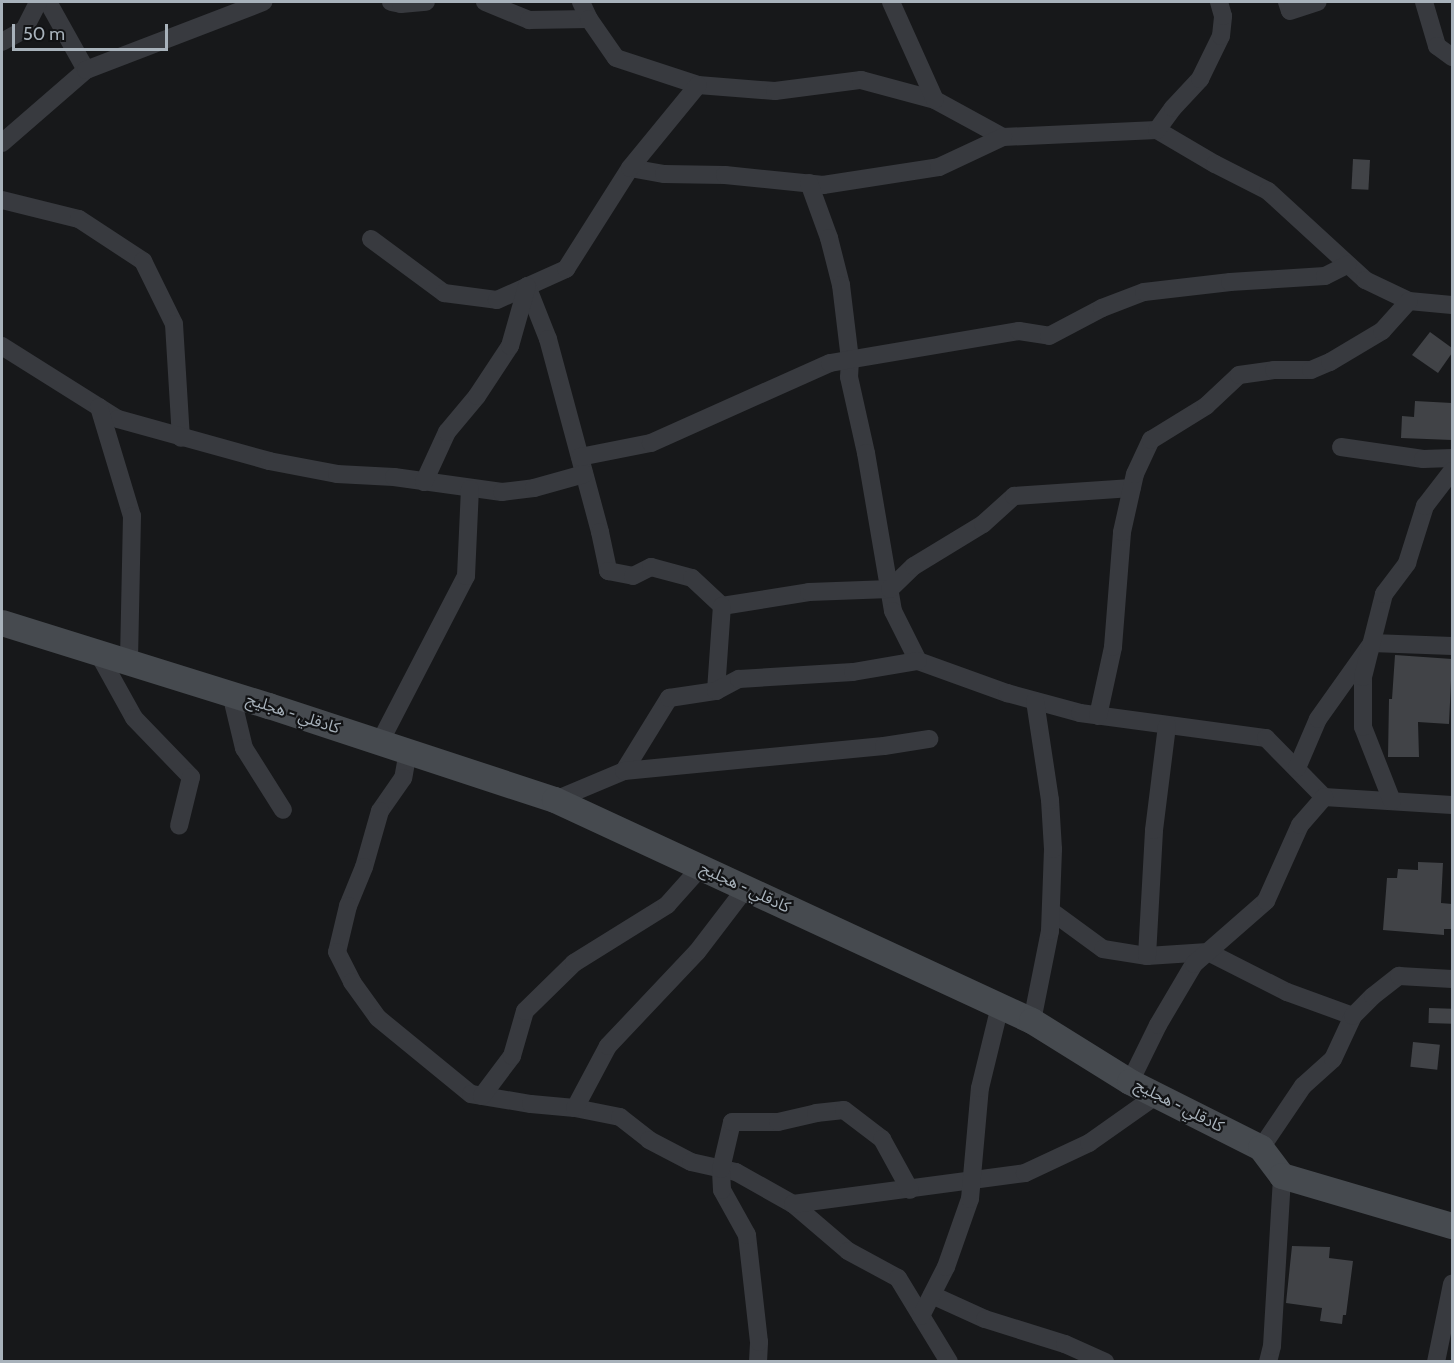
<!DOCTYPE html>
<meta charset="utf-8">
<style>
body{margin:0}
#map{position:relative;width:1454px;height:1363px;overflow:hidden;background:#17181a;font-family:Cabin,"Noto Sans Arabic",sans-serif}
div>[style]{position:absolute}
.building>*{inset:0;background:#414347;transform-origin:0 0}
.street>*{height:18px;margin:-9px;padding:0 9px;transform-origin:9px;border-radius:9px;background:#383a3f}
.secondary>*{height:26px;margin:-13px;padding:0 13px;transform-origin:13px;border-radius:13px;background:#464a4f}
span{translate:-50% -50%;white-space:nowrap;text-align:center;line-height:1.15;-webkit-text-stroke:4.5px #121315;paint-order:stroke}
.street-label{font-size:16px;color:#a8b2bb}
.frame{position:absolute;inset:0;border:3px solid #a8b2bb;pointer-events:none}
.scale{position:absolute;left:12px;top:24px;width:156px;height:27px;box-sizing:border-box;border:3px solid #a8b2bb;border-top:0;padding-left:8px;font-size:18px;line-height:21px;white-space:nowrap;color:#a8b2bb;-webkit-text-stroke:4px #121315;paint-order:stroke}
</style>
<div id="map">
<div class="building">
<i style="left:1353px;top:159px;width:17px;height:30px;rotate:3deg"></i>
<i style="clip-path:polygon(1430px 332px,1452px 348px,1452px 353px,1438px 373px,1412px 355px)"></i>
<i style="clip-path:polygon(1415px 401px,1452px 403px,1452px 440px,1401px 438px,1402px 416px,1414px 417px)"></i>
<i style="clip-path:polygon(1395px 655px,1452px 659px,1449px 724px,1418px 722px,1419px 757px,1388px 757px,1389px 699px,1392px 699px)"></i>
<i style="clip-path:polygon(1418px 862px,1443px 863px,1441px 903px,1452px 904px,1452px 929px,1444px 929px,1444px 935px,1383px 930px,1387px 878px,1397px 878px,1398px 869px,1418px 870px)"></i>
<i style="left:1429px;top:1008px;width:23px;height:15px;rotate:2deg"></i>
<i style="left:1413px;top:1042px;width:27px;height:25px;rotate:6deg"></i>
<i style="clip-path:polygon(1292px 1246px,1330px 1247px,1329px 1258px,1353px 1261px,1346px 1315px,1343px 1315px,1342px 1324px,1320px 1321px,1322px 1308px,1286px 1303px)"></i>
</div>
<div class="street">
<i style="left:48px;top:2px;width:78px;rotate:60.8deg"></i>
<i style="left:391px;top:2px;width:10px;rotate:11deg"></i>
<i style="left:401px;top:4px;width:25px;rotate:-5deg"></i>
<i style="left:485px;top:2px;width:48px;rotate:22.2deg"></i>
<i style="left:529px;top:20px;width:60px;rotate:-1deg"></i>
<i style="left:581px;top:2px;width:19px;rotate:65deg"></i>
<i style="left:589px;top:19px;width:47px;rotate:55.3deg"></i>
<i style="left:616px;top:58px;width:86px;rotate:18.2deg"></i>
<i style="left:698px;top:85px;width:77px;rotate:4.5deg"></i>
<i style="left:775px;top:91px;width:87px;rotate:-7.3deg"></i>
<i style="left:861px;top:80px;width:77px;rotate:15.1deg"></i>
<i style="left:935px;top:100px;width:77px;rotate:28.6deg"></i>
<i style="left:1003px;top:137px;width:154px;rotate:-2.6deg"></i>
<i style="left:1157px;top:130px;width:67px;rotate:30.4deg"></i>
<i style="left:1215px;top:164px;width:59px;rotate:27deg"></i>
<i style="left:1268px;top:191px;width:132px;rotate:42.5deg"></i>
<i style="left:1365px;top:280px;width:49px;rotate:25.5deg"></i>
<i style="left:1409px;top:301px;width:43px;rotate:5.3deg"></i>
<i style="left:891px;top:2px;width:107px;rotate:65.8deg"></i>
<i style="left:1287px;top:2px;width:9px;rotate:72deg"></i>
<i style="left:1290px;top:11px;width:29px;rotate:-18deg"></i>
<i style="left:1424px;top:2px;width:46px;rotate:73.5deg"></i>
<i style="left:1437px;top:46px;width:19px;rotate:36deg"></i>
<i style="left:2px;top:42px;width:25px;rotate:-29deg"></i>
<i style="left:24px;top:30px;width:31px;rotate:-63deg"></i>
<i style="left:1157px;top:130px;width:27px;rotate:-54deg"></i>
<i style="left:1173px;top:108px;width:40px;rotate:-47deg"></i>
<i style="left:1200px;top:79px;width:48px;rotate:-64deg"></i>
<i style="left:1221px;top:36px;width:20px;rotate:-84deg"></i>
<i style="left:1223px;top:16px;width:15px;rotate:-106deg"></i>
<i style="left:2px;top:143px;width:111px;rotate:-41deg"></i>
<i style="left:86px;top:70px;width:190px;rotate:-21deg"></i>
<i style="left:630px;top:168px;width:35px;rotate:10deg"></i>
<i style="left:664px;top:174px;width:61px;rotate:0.9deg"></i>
<i style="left:725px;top:175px;width:99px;rotate:5.8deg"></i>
<i style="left:823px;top:185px;width:117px;rotate:-8.8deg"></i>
<i style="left:939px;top:167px;width:71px;rotate:-25.1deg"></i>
<i style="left:809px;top:183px;width:59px;rotate:70deg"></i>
<i style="left:829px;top:238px;width:49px;rotate:75.7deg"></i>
<i style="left:841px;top:285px;width:75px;rotate:83.1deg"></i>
<i style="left:850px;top:359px;width:18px;rotate:93deg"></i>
<i style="left:849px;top:377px;width:78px;rotate:77.4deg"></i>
<i style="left:866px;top:453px;width:160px;rotate:80.3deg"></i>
<i style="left:893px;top:611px;width:56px;rotate:63.4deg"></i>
<i style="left:918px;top:661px;width:95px;rotate:19.8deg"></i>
<i style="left:1007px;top:693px;width:76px;rotate:15.3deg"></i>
<i style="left:1080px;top:713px;width:188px;rotate:7.7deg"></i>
<i style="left:1266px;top:738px;width:83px;rotate:45.5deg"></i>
<i style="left:1324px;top:797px;width:128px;rotate:3.6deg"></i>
<i style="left:2px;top:200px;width:79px;rotate:13.9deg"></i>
<i style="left:79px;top:219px;width:77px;rotate:33.3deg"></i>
<i style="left:143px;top:261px;width:70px;rotate:63.8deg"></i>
<i style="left:174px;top:324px;width:114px;rotate:86.5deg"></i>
<i style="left:371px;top:239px;width:91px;rotate:36.5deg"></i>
<i style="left:444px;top:293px;width:53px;rotate:7.5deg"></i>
<i style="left:497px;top:300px;width:76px;rotate:-24.2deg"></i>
<i style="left:566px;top:269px;width:120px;rotate:-57.6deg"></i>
<i style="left:630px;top:168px;width:107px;rotate:-50.7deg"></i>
<i style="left:527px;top:286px;width:57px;rotate:68.4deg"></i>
<i style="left:548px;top:339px;width:200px;rotate:74.9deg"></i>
<i style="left:600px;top:532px;width:40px;rotate:78deg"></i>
<i style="left:608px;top:571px;width:25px;rotate:11deg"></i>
<i style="left:633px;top:576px;width:20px;rotate:-27deg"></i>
<i style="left:651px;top:567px;width:42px;rotate:15deg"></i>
<i style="left:692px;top:578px;width:41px;rotate:43deg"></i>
<i style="left:722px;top:606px;width:88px;rotate:-9.1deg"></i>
<i style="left:809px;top:592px;width:81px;rotate:-2.1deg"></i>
<i style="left:890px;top:589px;width:33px;rotate:-44deg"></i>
<i style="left:914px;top:566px;width:81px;rotate:-31.3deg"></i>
<i style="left:983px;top:524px;width:42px;rotate:-42.1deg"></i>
<i style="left:1014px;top:496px;width:118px;rotate:-3.9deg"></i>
<i style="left:2px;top:346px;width:137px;rotate:32.2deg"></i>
<i style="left:118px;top:419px;width:157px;rotate:15.5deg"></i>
<i style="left:269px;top:461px;width:69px;rotate:10.8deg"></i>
<i style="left:337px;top:474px;width:57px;rotate:3deg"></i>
<i style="left:394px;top:477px;width:109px;rotate:7.9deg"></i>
<i style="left:502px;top:492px;width:32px;rotate:-7deg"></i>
<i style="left:534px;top:488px;width:52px;rotate:-15.6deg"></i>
<i style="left:99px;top:407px;width:114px;rotate:73.2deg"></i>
<i style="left:132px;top:516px;width:147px;rotate:91.2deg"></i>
<i style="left:1341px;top:447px;width:83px;rotate:8.3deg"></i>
<i style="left:1423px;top:459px;width:29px;rotate:-2deg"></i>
<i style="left:580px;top:457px;width:72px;rotate:-11.2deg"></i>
<i style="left:651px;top:443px;width:196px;rotate:-24.1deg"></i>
<i style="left:830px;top:363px;width:192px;rotate:-9.6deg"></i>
<i style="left:1019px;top:331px;width:30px;rotate:9deg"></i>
<i style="left:1049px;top:336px;width:60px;rotate:-27.8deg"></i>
<i style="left:1102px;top:308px;width:45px;rotate:-20.9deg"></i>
<i style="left:1144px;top:292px;width:87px;rotate:-6.6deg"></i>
<i style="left:1230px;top:282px;width:95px;rotate:-3.6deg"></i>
<i style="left:1325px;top:276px;width:25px;rotate:-27deg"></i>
<i style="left:424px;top:482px;width:55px;rotate:-65.3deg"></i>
<i style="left:447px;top:432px;width:47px;rotate:-50.2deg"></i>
<i style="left:477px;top:396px;width:60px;rotate:-56.6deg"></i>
<i style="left:510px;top:346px;width:62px;rotate:-74.2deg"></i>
<i style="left:98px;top:653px;width:74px;rotate:61deg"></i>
<i style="left:134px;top:718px;width:82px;rotate:46deg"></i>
<i style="left:191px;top:777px;width:50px;rotate:103.8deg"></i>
<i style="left:716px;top:691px;width:85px;rotate:-86deg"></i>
<i style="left:231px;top:694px;width:56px;rotate:76.5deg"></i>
<i style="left:244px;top:748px;width:73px;rotate:57.8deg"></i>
<i style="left:1098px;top:716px;width:71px;rotate:-77.7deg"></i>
<i style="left:1113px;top:647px;width:115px;rotate:-85.5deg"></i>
<i style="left:1122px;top:532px;width:59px;rotate:-77.4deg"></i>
<i style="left:1135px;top:474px;width:38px;rotate:-65deg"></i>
<i style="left:1151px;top:440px;width:65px;rotate:-31.7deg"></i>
<i style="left:1206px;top:406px;width:45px;rotate:-43.2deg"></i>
<i style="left:1239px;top:375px;width:35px;rotate:-8deg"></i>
<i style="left:1274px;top:370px;width:37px"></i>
<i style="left:1311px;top:370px;width:21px;rotate:-23deg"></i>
<i style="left:1330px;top:362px;width:61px;rotate:-30.8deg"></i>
<i style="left:1382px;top:331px;width:40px;rotate:-48deg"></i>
<i style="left:380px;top:742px;width:187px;rotate:-62.6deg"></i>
<i style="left:466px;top:576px;width:87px;rotate:-87.4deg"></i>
<i style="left:408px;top:751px;width:27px;rotate:100deg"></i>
<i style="left:403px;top:778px;width:40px;rotate:124.9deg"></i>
<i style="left:380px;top:811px;width:58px;rotate:105.9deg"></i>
<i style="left:364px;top:867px;width:42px;rotate:112.3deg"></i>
<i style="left:348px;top:906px;width:47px;rotate:103.4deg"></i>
<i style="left:337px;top:952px;width:34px;rotate:63deg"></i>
<i style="left:352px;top:982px;width:44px;rotate:54.2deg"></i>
<i style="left:378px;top:1018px;width:120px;rotate:39.3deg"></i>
<i style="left:471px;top:1094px;width:61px;rotate:9.5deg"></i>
<i style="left:531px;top:1104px;width:44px;rotate:5.2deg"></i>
<i style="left:575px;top:1108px;width:46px;rotate:11.3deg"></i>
<i style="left:620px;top:1117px;width:37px;rotate:38deg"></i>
<i style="left:649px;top:1140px;width:47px;rotate:27.6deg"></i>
<i style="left:691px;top:1162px;width:46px;rotate:12.5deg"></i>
<i style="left:736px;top:1172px;width:65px;rotate:29.3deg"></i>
<i style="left:793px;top:1204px;width:72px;rotate:40.5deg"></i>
<i style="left:848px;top:1251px;width:57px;rotate:28.4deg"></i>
<i style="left:898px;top:1278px;width:98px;rotate:58.7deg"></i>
<i style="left:1297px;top:768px;width:53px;rotate:-66.8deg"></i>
<i style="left:1318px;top:719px;width:93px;rotate:-54.6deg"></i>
<i style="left:1372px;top:643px;width:80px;rotate:2.1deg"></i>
<i style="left:624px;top:771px;width:86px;rotate:-58.3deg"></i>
<i style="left:669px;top:698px;width:48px;rotate:-8.5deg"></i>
<i style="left:716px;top:691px;width:26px;rotate:-28deg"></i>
<i style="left:739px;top:679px;width:114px;rotate:-3.5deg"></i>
<i style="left:853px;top:672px;width:66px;rotate:-9.6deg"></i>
<i style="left:555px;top:800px;width:75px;rotate:-22.8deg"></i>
<i style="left:624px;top:771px;width:261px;rotate:-5.5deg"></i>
<i style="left:884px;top:746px;width:46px;rotate:-8.8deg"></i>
<i style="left:1392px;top:801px;width:79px;rotate:-111.4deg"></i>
<i style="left:1363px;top:727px;width:50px;rotate:-90deg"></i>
<i style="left:1363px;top:677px;width:86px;rotate:-75.8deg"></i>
<i style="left:1384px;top:594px;width:39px;rotate:-53deg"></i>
<i style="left:1407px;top:563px;width:60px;rotate:-72.5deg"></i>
<i style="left:1425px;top:506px;width:44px;rotate:-52.4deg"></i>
<i style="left:1051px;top:911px;width:64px;rotate:36.2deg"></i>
<i style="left:1103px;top:949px;width:45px;rotate:9deg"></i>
<i style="left:1147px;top:956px;width:61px;rotate:-3.8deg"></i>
<i style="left:1208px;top:952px;width:89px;rotate:26.9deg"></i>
<i style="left:1287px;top:992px;width:70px;rotate:20deg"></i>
<i style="left:1147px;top:956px;width:126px;rotate:-86.8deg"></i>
<i style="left:1154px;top:830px;width:105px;rotate:-82.9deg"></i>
<i style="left:1032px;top:1021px;width:92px;rotate:-78.7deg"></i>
<i style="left:1050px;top:931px;width:82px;rotate:-87.9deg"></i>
<i style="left:1053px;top:849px;width:49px;rotate:-93.5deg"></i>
<i style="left:1050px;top:800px;width:100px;rotate:-98.6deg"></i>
<i style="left:1130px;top:1082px;width:64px;rotate:-63.8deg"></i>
<i style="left:1158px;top:1025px;width:71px;rotate:-59.5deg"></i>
<i style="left:1194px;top:964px;width:96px;rotate:-41.2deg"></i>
<i style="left:1266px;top:901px;width:83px;rotate:-65.9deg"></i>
<i style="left:1300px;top:825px;width:37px;rotate:-49deg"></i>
<i style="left:482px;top:1096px;width:50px;rotate:-53.1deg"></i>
<i style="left:512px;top:1056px;width:47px;rotate:-73.9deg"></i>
<i style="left:525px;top:1011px;width:69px;rotate:-44.4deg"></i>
<i style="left:574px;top:963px;width:110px;rotate:-31.9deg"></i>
<i style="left:667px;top:905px;width:51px;rotate:-48.2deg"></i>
<i style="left:575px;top:1108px;width:70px;rotate:-62deg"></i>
<i style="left:608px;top:1046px;width:129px;rotate:-46.6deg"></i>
<i style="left:697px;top:952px;width:81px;rotate:-52.6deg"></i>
<i style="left:1261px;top:1148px;width:75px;rotate:-55.9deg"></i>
<i style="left:1303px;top:1086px;width:40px;rotate:-42deg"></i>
<i style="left:1333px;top:1059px;width:47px;rotate:-65.1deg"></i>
<i style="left:1353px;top:1016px;width:28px;rotate:-45deg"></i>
<i style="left:1373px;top:996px;width:33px;rotate:-38deg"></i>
<i style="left:1399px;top:976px;width:53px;rotate:3.2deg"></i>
<i style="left:793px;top:1204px;width:234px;rotate:-7.6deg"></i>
<i style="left:1025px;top:1173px;width:71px;rotate:-25.1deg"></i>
<i style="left:1089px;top:1143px;width:83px;rotate:-35.2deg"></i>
<i style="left:932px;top:1295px;width:58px;rotate:24.4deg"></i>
<i style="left:985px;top:1319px;width:84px;rotate:17.4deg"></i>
<i style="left:1065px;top:1344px;width:44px;rotate:24.2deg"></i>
<i style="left:921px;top:1316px;width:55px;rotate:-63deg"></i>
<i style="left:946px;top:1267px;width:72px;rotate:-70.6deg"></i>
<i style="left:970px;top:1199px;width:111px;rotate:-84.9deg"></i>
<i style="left:980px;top:1088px;width:84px;rotate:-76.3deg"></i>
<i style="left:758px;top:1362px;width:20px;rotate:-87deg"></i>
<i style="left:759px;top:1342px;width:108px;rotate:-96.4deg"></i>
<i style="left:747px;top:1235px;width:51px;rotate:-119.1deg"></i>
<i style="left:722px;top:1190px;width:21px;rotate:-93deg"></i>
<i style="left:721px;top:1169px;width:48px;rotate:-76.8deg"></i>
<i style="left:732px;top:1122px;width:46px"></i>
<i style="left:778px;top:1122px;width:39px;rotate:-13deg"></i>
<i style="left:816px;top:1113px;width:28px;rotate:-6deg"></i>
<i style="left:844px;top:1110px;width:48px;rotate:37.3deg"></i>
<i style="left:882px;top:1139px;width:58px;rotate:61.2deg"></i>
<i style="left:1268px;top:1362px;width:16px;rotate:-76deg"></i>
<i style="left:1272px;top:1346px;width:170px;rotate:-86.6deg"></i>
<i style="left:1436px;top:1362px;width:80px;rotate:-78.4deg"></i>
</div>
<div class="secondary">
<i style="left:2px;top:623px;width:280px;rotate:17.3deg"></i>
<i style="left:269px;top:706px;width:301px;rotate:18.2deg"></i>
<i style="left:555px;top:800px;width:526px;rotate:24.86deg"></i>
<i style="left:1032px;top:1021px;width:115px;rotate:31.9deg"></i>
<i style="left:1130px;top:1082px;width:147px;rotate:26.7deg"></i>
<i style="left:1261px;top:1148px;width:35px;rotate:53deg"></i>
<i style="left:1282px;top:1176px;width:177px;rotate:16.4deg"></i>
</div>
<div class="street-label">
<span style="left:293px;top:714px;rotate:18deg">كادقلي - هجليج</span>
<span style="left:745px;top:888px;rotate:25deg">كادقلي - هجليج</span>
<span style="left:1179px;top:1106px;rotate:27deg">كادقلي - هجليج</span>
</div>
<div class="frame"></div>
<div class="scale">50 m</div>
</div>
